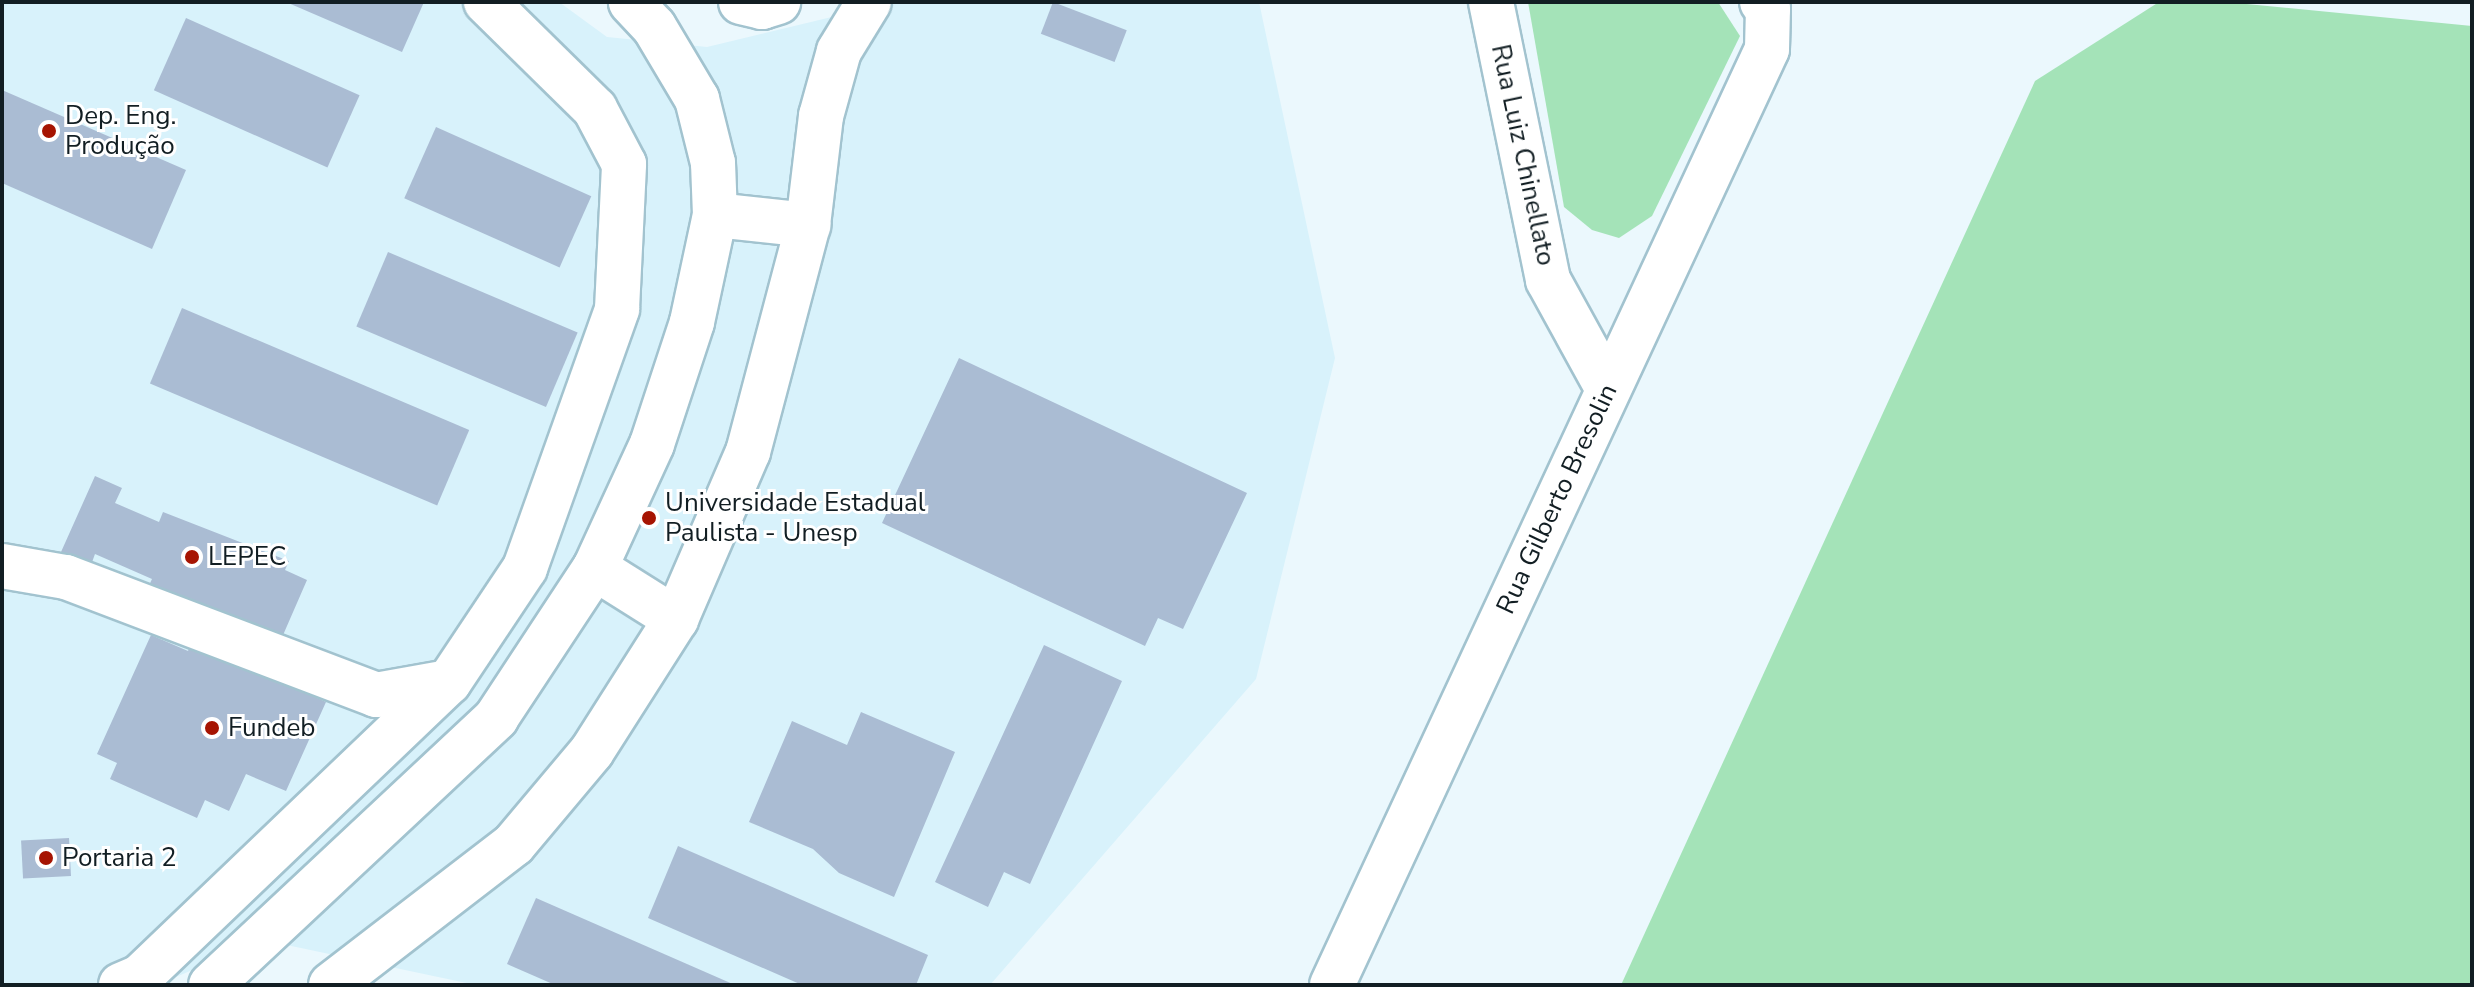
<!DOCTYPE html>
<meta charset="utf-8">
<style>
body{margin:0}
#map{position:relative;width:2474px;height:987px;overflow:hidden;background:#ebf8fd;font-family:"Nunito Sans",sans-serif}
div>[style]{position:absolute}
.built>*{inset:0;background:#d8f2fb}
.green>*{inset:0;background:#a4e3b8}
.building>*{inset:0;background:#aabcd3;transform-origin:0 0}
.roads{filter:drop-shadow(2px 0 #a2c3cf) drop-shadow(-2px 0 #a2c3cf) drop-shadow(0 2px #a2c3cf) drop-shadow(0 -2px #a2c3cf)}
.minor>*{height:44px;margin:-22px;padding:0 22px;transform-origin:22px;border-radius:22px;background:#fff}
.major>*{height:44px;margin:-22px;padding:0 22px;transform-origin:22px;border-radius:22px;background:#fff}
.dots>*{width:22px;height:22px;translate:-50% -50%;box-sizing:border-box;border:4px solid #fff;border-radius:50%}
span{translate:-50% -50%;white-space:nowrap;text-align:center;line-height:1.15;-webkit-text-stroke:6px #fff;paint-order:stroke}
.poi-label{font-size:26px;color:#121e23}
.left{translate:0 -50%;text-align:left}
.street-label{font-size:26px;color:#121e23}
.frame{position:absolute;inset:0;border:4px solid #121e23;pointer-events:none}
</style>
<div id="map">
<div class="built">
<i style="clip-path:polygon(2px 2px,559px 2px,607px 37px,707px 47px,894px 2px,1259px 2px,1335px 358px,1256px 679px,990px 985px,476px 985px,263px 940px,157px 985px,2px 985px)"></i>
</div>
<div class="green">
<i style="clip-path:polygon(1528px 2px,1718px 2px,1740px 36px,1652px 216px,1619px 238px,1592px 230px,1564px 207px)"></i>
<i style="clip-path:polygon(2159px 2px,2226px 2px,2472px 26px,2472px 985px,1621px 985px,2035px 81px)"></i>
</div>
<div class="building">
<i style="clip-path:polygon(286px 2px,424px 2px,402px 52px)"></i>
<i style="left:1053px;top:2px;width:79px;height:34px;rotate:21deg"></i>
<i style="left:186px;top:18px;width:190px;height:79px;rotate:24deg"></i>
<i style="clip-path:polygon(2px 90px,186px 170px,152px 249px,2px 183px)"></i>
<i style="left:436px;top:127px;width:170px;height:78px;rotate:24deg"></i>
<i style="left:388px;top:252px;width:206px;height:81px;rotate:23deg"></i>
<i style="left:182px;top:308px;width:312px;height:82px;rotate:23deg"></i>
<i style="clip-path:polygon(959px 358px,1247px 493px,1183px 629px,1158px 618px,1145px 646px,882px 523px)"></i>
<i style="clip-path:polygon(95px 476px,122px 488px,115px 503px,159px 522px,163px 512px,289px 561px,285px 570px,307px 580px,280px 642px,146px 592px,152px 579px,95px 554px,91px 565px,61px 552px)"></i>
<i style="clip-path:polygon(151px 635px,188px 651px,192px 641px,326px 702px,286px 791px,246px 774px,229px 811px,205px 800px,197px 818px,110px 779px,117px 763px,97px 754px)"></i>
<i style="clip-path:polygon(1044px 645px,1122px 681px,1030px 884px,1004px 872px,988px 907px,935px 882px)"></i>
<i style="clip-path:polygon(861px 712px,955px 752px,894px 897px,839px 873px,813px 849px,749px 822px,792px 721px,847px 745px)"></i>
<i style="left:69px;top:838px;width:38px;height:48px;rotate:87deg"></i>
<i style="clip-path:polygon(678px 846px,928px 955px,916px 985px,802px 985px,648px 918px)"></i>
<i style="clip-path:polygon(536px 898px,735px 985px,555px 985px,507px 964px)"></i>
</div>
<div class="roads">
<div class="minor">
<i style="left:1491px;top:2px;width:284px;rotate:78.4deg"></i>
<i style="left:1548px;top:280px;width:124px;rotate:61.2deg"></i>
<i style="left:2px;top:566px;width:65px;rotate:9.8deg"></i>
<i style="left:66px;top:577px;width:332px;rotate:20.8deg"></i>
<i style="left:376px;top:695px;width:74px;rotate:-10.1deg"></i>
<i style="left:121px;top:985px;width:21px;rotate:-23deg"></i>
<i style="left:140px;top:977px;width:427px;rotate:-43.7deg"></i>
<i style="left:449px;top:682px;width:137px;rotate:-56.3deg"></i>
<i style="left:525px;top:568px;width:275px;rotate:-70.4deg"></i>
<i style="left:617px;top:309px;width:145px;rotate:-87.2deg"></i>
<i style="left:624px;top:164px;width:62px;rotate:-117.8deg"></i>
<i style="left:595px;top:109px;width:153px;rotate:-135.5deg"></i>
<i style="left:1332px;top:985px;width:1032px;rotate:-65.07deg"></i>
<i style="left:1767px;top:49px;width:40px;rotate:-88.6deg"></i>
<i style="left:1768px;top:9px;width:9px;rotate:-131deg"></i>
</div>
<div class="major">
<i style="left:741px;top:2px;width:22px;rotate:13deg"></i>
<i style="left:762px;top:7px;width:17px;rotate:-17deg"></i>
<i style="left:715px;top:215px;width:94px;rotate:6.1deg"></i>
<i style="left:595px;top:568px;width:96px;rotate:32.2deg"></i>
<i style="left:211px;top:985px;width:391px;rotate:-43.1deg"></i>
<i style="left:496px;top:718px;width:180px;rotate:-56.6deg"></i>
<i style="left:595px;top:568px;width:136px;rotate:-65.3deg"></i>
<i style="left:652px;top:444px;width:128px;rotate:-71.8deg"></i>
<i style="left:692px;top:322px;width:109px;rotate:-77.9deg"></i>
<i style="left:715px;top:215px;width:52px;rotate:-92.2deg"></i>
<i style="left:713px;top:163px;width:66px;rotate:-104deg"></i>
<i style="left:697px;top:99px;width:84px;rotate:-120.8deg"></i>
<i style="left:654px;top:27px;width:34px;rotate:-133deg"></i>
<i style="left:331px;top:985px;width:231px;rotate:-37.6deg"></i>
<i style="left:514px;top:844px;width:121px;rotate:-50deg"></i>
<i style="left:592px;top:751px;width:156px;rotate:-57.5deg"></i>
<i style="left:676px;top:619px;width:182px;rotate:-66.7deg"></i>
<i style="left:748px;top:452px;width:235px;rotate:-75.2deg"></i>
<i style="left:808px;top:225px;width:110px;rotate:-83.2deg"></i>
<i style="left:821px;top:116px;width:67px;rotate:-74.5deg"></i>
<i style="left:839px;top:51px;width:57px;rotate:-58.5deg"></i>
</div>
</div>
<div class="dots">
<i style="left:49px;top:131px;background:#a61402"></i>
<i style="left:649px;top:518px;background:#a61402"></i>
<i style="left:192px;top:557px;background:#a61402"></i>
<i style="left:212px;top:728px;background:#a61402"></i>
<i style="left:46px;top:858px;background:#a61402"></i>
</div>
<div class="poi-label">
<span class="left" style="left:65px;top:131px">Dep. Eng.<br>Produção</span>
<span class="left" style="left:665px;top:518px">Universidade Estadual<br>Paulista - Unesp</span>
<span class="left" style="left:208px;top:557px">LEPEC</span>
<span class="left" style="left:228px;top:728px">Fundeb</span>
<span class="left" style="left:62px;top:858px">Portaria 2</span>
</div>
<div class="street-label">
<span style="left:1523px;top:155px;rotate:78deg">Rua Luiz Chinellato</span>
<span style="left:1557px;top:499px;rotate:-65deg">Rua Gilberto Bresolin</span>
</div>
<div class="frame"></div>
</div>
